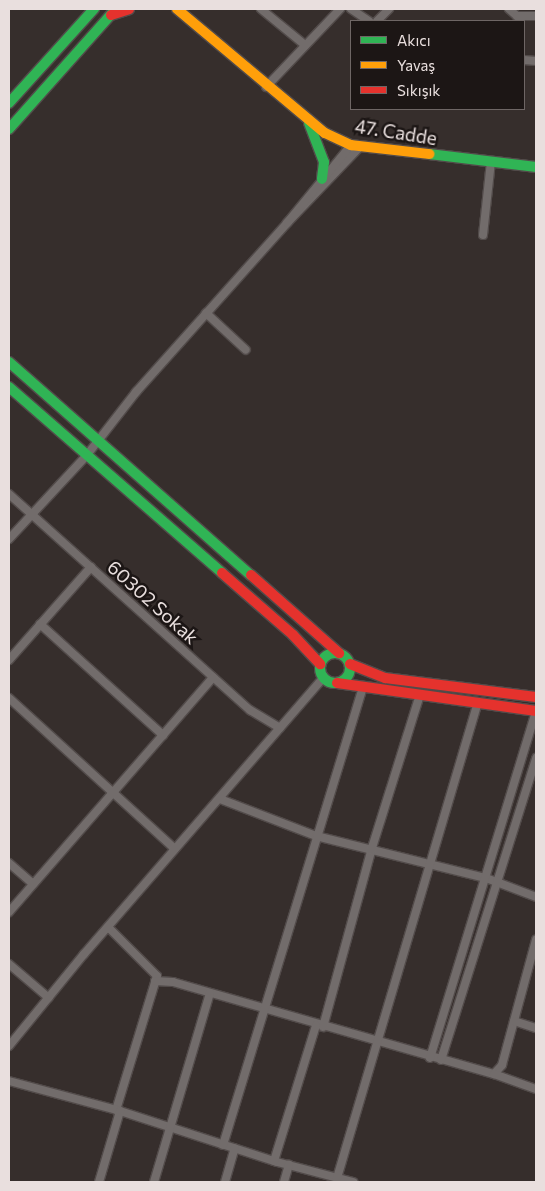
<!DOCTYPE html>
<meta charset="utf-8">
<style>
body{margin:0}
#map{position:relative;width:545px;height:1191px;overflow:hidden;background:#362e2c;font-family:Commissioner,sans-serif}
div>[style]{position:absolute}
.roads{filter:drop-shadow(1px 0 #524b4a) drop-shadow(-1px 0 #524b4a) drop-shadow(0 1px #524b4a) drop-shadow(0 -1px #524b4a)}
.street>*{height:8px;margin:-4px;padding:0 4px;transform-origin:4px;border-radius:4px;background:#726c6b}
.fast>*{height:10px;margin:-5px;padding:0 5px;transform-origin:5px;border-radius:5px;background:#30b455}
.fast>.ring{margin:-5px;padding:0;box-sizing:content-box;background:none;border:10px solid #30b455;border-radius:50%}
.slow>*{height:10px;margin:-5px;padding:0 5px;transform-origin:5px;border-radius:5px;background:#ff9f0a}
.jam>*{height:10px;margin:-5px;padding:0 5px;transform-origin:5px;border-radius:5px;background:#e5322d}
span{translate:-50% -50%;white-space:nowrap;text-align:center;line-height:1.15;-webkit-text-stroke:5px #1c1615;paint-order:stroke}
.street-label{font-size:19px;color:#e9dfde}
.frame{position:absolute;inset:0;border:10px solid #e9dfde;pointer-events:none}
.legend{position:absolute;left:350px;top:20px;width:175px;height:90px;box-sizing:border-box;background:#1c1615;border:1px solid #6e6665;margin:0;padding:6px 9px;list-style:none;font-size:15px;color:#e9dfde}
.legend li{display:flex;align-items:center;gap:10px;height:25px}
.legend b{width:25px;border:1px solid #6e6665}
</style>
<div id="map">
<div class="roads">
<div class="street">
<i style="left:261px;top:9px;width:57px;rotate:39.3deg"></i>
<i style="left:351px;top:9px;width:22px;rotate:34deg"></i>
<i style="left:509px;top:9px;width:11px;rotate:41deg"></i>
<i style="left:517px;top:16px;width:19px"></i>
<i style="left:377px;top:21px;width:17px;rotate:-45deg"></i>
<i style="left:524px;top:60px;width:12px;rotate:5deg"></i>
<i style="left:266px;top:87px;width:108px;rotate:-46.5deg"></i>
<i style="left:287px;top:223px;width:105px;rotate:-46.2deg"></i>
<i style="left:483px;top:235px;width:74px;rotate:-83.8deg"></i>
<i style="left:206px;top:313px;width:54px;rotate:42.8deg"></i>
<i style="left:9px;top:494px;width:324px;rotate:41.9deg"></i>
<i style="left:250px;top:710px;width:35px;rotate:31deg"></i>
<i style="left:9px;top:539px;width:115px;rotate:-47.1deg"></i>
<i style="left:87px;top:455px;width:80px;rotate:-52.1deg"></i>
<i style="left:136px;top:392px;width:227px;rotate:-48.2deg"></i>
<i style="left:287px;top:223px;width:101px;rotate:-50.6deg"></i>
<i style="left:40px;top:624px;width:166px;rotate:42.1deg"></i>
<i style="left:9px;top:660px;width:124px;rotate:-48.6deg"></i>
<i style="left:9px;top:698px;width:224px;rotate:42.3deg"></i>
<i style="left:220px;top:799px;width:103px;rotate:21.1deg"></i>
<i style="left:316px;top:836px;width:175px;rotate:13.9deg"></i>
<i style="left:486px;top:878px;width:53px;rotate:20.8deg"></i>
<i style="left:9px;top:863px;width:32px;rotate:41deg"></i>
<i style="left:9px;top:912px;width:311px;rotate:-49deg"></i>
<i style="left:108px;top:927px;width:69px;rotate:45deg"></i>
<i style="left:157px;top:976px;width:140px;rotate:107deg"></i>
<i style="left:9px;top:964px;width:52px;rotate:40.4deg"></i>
<i style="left:155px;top:981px;width:18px;rotate:3deg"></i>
<i style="left:173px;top:982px;width:334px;rotate:16deg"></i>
<i style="left:494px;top:1074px;width:12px;rotate:-48deg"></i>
<i style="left:502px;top:1065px;width:130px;rotate:-74.8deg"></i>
<i style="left:514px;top:1021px;width:23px;rotate:18deg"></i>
<i style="left:323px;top:1027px;width:182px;rotate:-74.7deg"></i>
<i style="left:371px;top:851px;width:164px;rotate:-72.6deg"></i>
<i style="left:9px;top:1046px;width:119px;rotate:-50.8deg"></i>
<i style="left:84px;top:954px;width:365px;rotate:-49.1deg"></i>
<i style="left:430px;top:1058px;width:362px;rotate:-73deg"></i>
<i style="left:441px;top:1060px;width:317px;rotate:-72.5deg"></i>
<i style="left:494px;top:1074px;width:45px;rotate:19.7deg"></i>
<i style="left:9px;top:1081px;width:115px;rotate:15.1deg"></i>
<i style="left:120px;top:1111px;width:165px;rotate:18deg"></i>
<i style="left:277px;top:1162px;width:79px;rotate:14.7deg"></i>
<i style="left:223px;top:1145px;width:478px;rotate:-73deg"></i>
<i style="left:274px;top:1161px;width:142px;rotate:-72.8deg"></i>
<i style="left:337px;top:1178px;width:495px;rotate:-73.5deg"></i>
<i style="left:99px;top:1182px;width:74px;rotate:-73.5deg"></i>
<i style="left:154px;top:1182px;width:197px;rotate:-73.5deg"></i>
<i style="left:225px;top:1182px;width:35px;rotate:-74deg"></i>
<i style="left:284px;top:1182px;width:18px;rotate:-74deg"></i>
</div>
<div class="fast">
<i style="left:9px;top:103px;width:127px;rotate:-47.9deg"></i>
<i style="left:309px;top:123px;width:42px;rotate:69deg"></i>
<i style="left:324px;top:162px;width:17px;rotate:97deg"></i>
<i style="left:9px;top:129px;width:161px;rotate:-48.3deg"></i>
<i style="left:429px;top:154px;width:108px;rotate:6.9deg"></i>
<i style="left:9px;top:362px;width:322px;rotate:41.4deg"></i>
<i style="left:9px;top:387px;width:283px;rotate:41.1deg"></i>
<i class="ring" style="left:320px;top:653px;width:20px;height:20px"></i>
</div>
<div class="slow">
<i style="left:177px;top:9px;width:193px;rotate:40deg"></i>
<i style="left:325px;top:133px;width:29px;rotate:25deg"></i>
<i style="left:351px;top:145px;width:79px;rotate:6.6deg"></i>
</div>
<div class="jam">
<i style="left:111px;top:15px;width:19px;rotate:-18deg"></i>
<i style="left:222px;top:573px;width:94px;rotate:41.1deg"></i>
<i style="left:293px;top:635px;width:40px;rotate:47deg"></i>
<i style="left:251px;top:575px;width:118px;rotate:41.6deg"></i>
<i style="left:350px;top:664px;width:38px;rotate:22deg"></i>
<i style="left:385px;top:678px;width:152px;rotate:7.2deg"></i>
<i style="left:337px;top:683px;width:201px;rotate:8deg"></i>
</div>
</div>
<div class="street-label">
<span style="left:396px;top:132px;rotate:9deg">47. Cadde</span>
<span style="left:153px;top:602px;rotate:42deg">60302 Sokak</span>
</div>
<div class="frame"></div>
<ul class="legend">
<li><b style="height:6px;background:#30b455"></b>Akıcı</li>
<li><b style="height:6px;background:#ff9f0a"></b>Yavaş</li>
<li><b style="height:6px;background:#e5322d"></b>Sıkışık</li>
</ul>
</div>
